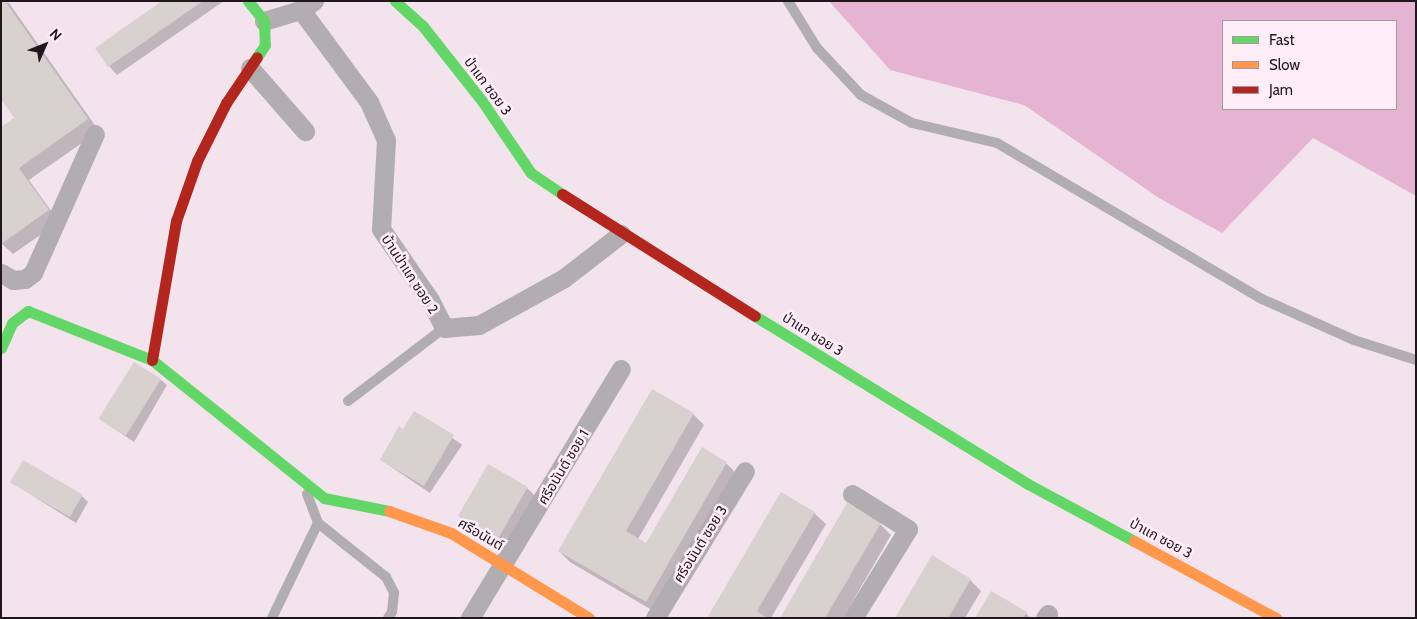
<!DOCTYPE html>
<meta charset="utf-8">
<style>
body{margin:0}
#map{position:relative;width:1417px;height:619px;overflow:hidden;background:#f2e3ec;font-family:Cabin,"Noto Sans Thai",sans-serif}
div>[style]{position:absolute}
.forest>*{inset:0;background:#e6b4d3}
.shadow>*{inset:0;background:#0003;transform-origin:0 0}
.building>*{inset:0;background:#d8d1d0;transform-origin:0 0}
.lane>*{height:10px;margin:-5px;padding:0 5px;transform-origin:5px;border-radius:5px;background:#b2adb0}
.street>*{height:19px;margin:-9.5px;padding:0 9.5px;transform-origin:9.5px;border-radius:9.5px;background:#b2adb0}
.fast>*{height:11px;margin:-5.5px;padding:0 5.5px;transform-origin:5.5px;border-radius:5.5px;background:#63d668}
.slow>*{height:11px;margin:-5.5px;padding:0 5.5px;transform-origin:5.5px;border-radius:5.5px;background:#ff974d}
.jam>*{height:11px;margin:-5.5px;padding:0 5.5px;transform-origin:5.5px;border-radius:5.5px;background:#b3261e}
span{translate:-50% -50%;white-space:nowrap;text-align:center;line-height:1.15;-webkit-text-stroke:5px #ffeef8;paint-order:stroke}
.street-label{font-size:14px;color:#20161c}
.frame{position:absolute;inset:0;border:2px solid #20161c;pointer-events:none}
.legend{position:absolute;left:1222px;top:20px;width:175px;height:90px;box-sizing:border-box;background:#ffeef8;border:1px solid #a698a0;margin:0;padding:6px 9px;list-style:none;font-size:15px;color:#20161c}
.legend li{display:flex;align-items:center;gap:10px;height:25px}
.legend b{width:25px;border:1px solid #a698a0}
.north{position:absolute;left:20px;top:20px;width:50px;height:50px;-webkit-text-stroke:4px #ffeef8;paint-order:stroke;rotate:46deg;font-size:14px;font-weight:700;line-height:20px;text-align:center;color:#20161c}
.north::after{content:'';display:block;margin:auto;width:18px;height:22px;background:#20161c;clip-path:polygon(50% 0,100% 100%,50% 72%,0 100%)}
</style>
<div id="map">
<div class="forest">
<i style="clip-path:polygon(evenodd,829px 1px,1416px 1px,1416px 196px,1313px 138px,1222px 233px,1159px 198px,1024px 105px,890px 70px,829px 1px,1223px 21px,1396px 21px,1396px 109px,1223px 109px,1223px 21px)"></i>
</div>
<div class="shadow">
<i style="clip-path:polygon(1px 1px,9px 3px,99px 131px,29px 180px,59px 222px,13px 254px,1px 243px,16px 118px)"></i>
<i style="clip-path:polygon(165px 1px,224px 1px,117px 75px,109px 66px)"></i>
<i style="clip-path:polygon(161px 380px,167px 385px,134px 442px,101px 420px)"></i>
<i style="left:415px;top:413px;width:57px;height:58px;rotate:34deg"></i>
<i style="clip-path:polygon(693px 414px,704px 425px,638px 539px,647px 544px,726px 463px,737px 474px,657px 613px,570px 562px,559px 551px)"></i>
<i style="clip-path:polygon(11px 482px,82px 496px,88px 502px,76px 523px)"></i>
<i style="clip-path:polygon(527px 488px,536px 497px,507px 547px,468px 525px,459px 516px)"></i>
<i style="clip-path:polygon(781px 493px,814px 513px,826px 524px,771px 618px,708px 618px)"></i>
<i style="clip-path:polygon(880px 524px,891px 535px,843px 618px,781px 618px)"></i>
<i style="clip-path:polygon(970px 580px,981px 591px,965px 618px,897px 618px)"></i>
<i style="clip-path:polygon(1026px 613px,1030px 618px,976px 618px)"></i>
</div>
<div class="building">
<i style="clip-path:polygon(1px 1px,5px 1px,88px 119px,19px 168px,49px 210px,1px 244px,1px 127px,14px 118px,1px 99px)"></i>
<i style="clip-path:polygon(162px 1px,203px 1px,108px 67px,95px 48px)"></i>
<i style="left:134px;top:362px;width:32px;height:67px;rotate:32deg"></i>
<i style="clip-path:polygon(652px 389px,694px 413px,626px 531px,646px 543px,702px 447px,727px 462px,646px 602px,558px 551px)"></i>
<i style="clip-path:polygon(414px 411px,454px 435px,424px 486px,380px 460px,399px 426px,403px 429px)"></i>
<i style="left:23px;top:460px;width:69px;height:26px;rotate:30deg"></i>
<i style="left:488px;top:464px;width:46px;height:60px;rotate:30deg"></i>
<i style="clip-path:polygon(781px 492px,815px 512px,757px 611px,767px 618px,707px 618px)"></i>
<i style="clip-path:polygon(847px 503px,881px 523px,825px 618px,780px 618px)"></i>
<i style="clip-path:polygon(932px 555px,971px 579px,948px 618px,895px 618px)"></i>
<i style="clip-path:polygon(991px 591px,1027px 612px,1023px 618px,975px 618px)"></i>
</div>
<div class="lane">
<i style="left:788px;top:1px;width:55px;rotate:58.3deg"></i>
<i style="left:817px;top:48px;width:64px;rotate:46.9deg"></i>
<i style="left:861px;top:95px;width:58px;rotate:28.8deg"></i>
<i style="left:912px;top:123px;width:87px;rotate:13.2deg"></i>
<i style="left:997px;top:143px;width:308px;rotate:30.5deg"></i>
<i style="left:1262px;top:299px;width:101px;rotate:24deg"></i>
<i style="left:1354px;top:340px;width:65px;rotate:17.9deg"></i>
<i style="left:348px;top:401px;width:121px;rotate:-37.2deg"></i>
<i style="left:307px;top:494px;width:31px;rotate:69deg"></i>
<i style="left:318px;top:523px;width:87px;rotate:38.5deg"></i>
<i style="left:386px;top:577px;width:18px;rotate:63deg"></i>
<i style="left:394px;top:593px;width:19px;rotate:96deg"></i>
<i style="left:392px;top:612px;width:7px;rotate:124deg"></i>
<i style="left:272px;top:618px;width:106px;rotate:-64.2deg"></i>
</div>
<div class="street">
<i style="left:301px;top:10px;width:114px;rotate:53.5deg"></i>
<i style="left:369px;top:102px;width:42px;rotate:65.9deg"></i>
<i style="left:386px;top:140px;width:89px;rotate:93.2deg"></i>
<i style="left:381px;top:229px;width:86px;rotate:55.4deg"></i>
<i style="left:430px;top:300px;width:31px;rotate:63deg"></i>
<i style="left:444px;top:328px;width:35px;rotate:-5deg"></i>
<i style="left:479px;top:325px;width:97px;rotate:-28.9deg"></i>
<i style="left:564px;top:278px;width:72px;rotate:-37.7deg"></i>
<i style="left:264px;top:21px;width:39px;rotate:-17deg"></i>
<i style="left:301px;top:10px;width:16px;rotate:-35deg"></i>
<i style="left:250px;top:68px;width:84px;rotate:48.9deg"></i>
<i style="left:1px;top:273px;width:14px;rotate:30deg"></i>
<i style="left:13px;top:280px;width:12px;rotate:-5deg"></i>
<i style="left:25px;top:279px;width:10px;rotate:-37deg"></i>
<i style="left:33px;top:273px;width:152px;rotate:-66deg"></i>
<i style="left:852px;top:494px;width:66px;rotate:32deg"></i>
<i style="left:908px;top:529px;width:105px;rotate:121.7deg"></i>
<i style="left:470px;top:618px;width:291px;rotate:-58.8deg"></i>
<i style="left:655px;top:618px;width:172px;rotate:-58.5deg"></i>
<i style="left:1045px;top:618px;width:5px;rotate:-53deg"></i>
</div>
<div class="fast">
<i style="left:248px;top:1px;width:26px;rotate:51deg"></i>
<i style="left:264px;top:21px;width:24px;rotate:88deg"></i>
<i style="left:265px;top:45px;width:14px;rotate:124deg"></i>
<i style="left:395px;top:1px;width:36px;rotate:42deg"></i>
<i style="left:422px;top:25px;width:97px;rotate:51.7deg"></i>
<i style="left:482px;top:101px;width:87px;rotate:55.8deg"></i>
<i style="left:531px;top:173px;width:37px;rotate:34deg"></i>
<i style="left:755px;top:316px;width:321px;rotate:31.6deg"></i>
<i style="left:1028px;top:484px;width:120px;rotate:28.3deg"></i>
<i style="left:1px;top:348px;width:27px;rotate:-66deg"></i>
<i style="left:12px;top:323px;width:20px;rotate:-37deg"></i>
<i style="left:28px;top:311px;width:133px;rotate:21.6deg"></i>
<i style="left:152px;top:360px;width:221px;rotate:38.7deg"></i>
<i style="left:324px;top:498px;width:66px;rotate:11.3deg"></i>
</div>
<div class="slow">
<i style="left:389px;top:511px;width:66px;rotate:19.5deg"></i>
<i style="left:451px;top:533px;width:162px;rotate:31.6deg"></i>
<i style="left:1134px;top:541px;width:162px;rotate:28.5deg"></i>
</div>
<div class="jam">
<i style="left:562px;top:194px;width:228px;rotate:32.3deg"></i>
<i style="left:152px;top:360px;width:141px;rotate:-80.2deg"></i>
<i style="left:176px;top:221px;width:64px;rotate:-70.7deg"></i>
<i style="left:197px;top:161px;width:65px;rotate:-63.4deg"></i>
<i style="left:226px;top:103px;width:55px;rotate:-56deg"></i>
</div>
<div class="street-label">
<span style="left:488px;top:86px;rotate:53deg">ป่าแก ซอย 3</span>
<span style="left:410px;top:274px;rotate:57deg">บ้านป่าแก ซอย 2</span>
<span style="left:813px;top:334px;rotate:32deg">ป่าแก ซอย 3</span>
<span style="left:563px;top:467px;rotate:-59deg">ศรีอนันต์ ซอย 1</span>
<span style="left:481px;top:534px;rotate:30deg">ศรีอนันต์</span>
<span style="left:1161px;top:538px;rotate:28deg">ป่าแก ซอย 3</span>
<span style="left:700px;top:544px;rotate:-58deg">ศรีอนันต์ ซอย 3</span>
</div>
<div class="frame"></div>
<ul class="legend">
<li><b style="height:6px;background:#63d668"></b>Fast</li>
<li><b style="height:6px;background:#ff974d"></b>Slow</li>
<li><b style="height:6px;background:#b3261e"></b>Jam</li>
</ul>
<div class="north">N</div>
</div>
